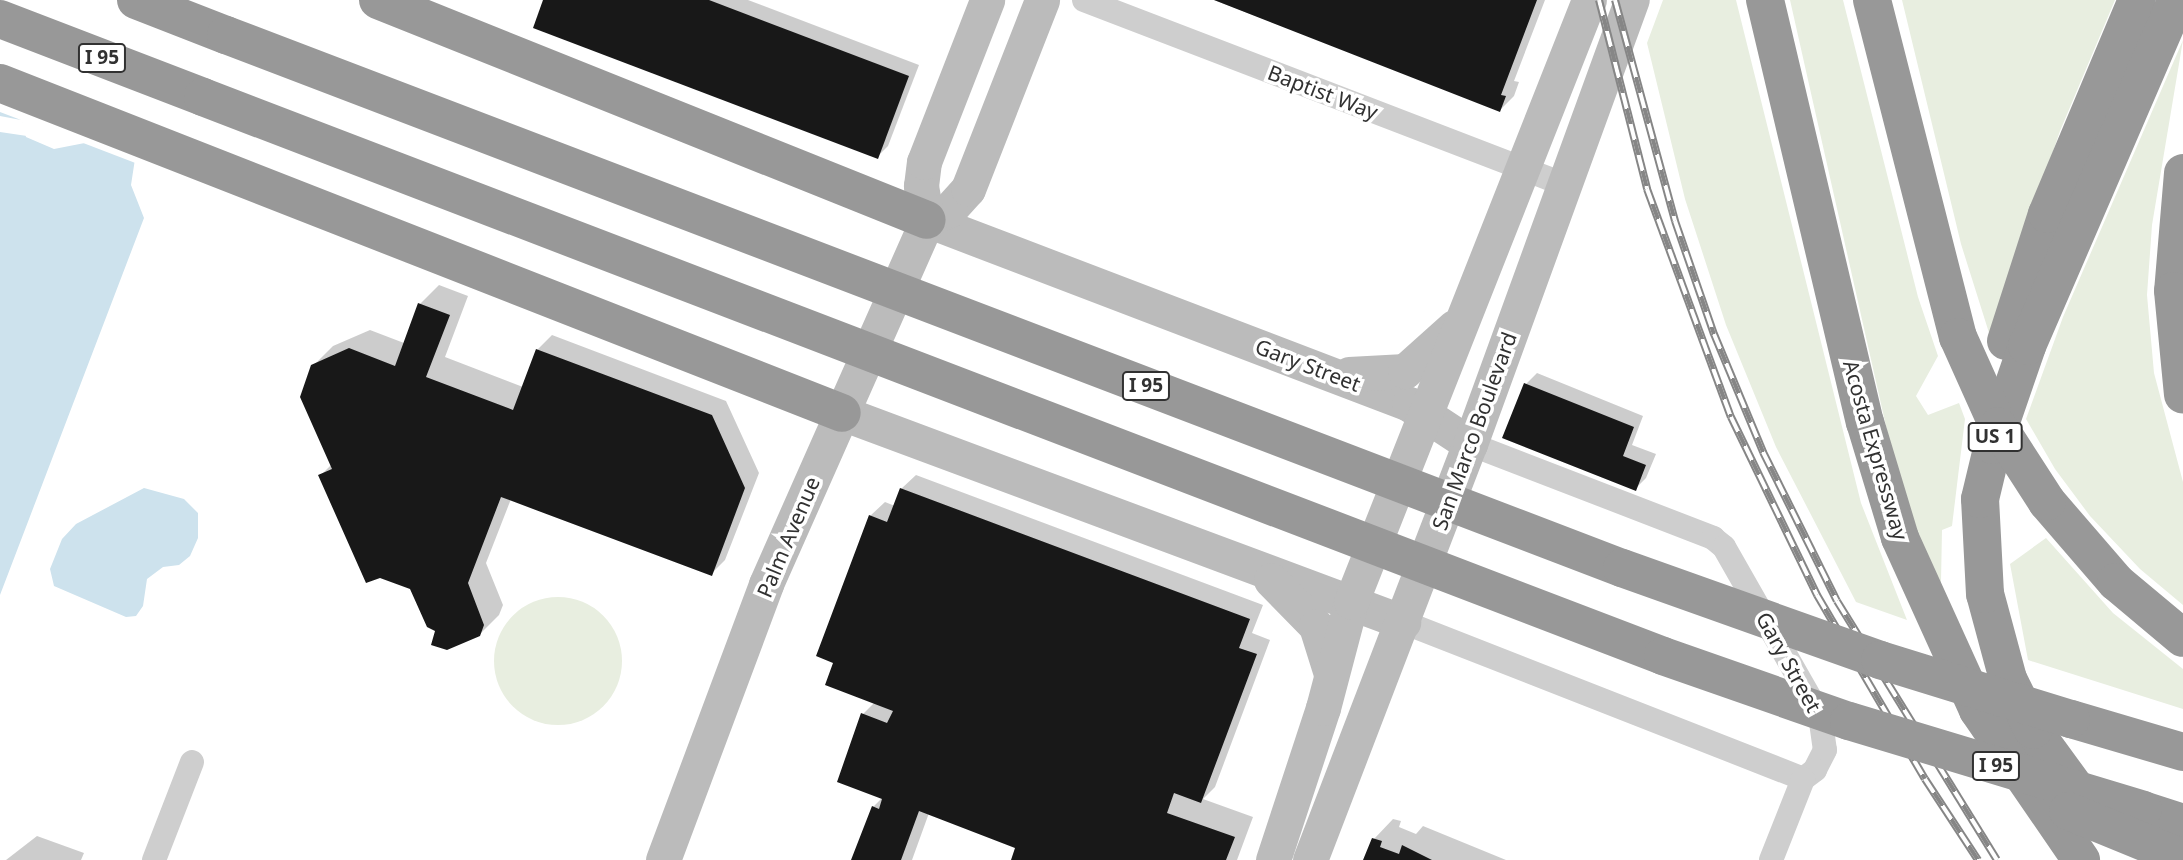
<!DOCTYPE html>
<style>
body{margin:0}
#map{position:relative;width:2183px;height:860px;overflow:hidden;background:#fff;font-family:"Noto Sans",sans-serif}
div>[style]{position:absolute}
.green>*{inset:0;background:#e8eee0}
.round{border-radius:50%}
.water>*{inset:0;background:#cde2ed}
.pier>*{inset:0;background:#fff}
.shadow>*{inset:0;background:#0003}
.building>*{inset:0;background:#181818}
.street>*{height:24px;margin:-12px;padding:0 12px;transform-origin:12px;border-radius:12px;background:#cecece}
.secondary>*{height:35px;margin:-17.5px;padding:0 17.5px;transform-origin:17.5px;border-radius:17.5px;background:#bbb}
.highway>*{height:38px;margin:-19px;padding:0 19px;transform-origin:19px;border-radius:19px;background:#989898}
.rail>*{height:8px;margin-top:-4px;transform-origin:0;background:repeating-linear-gradient(90deg,#fff 0 16px,#868686 0 32px);box-sizing:border-box;border-block:2px solid #868686}
.highway-bridge>*{height:38px;margin:-19px;padding:0 19px;transform-origin:19px;border-radius:19px;background:#989898}
span{translate:-50% -50%;white-space:nowrap;text-align:center;line-height:1.15;-webkit-text-stroke:7px #fff;paint-order:stroke}
.shield-label span{padding:2px 5px;background:#fff;border:2px solid;border-radius:5px;-webkit-text-stroke-width:0}
.shield-label{font-size:19px;color:#313131;font-weight:700}
.street-label{font-size:21px;color:#313131}
</style>
<div id="map">
<div class="green">
<i style="clip-path:polygon(1663px 0,1736px 0,1861px 503px,1907px 620px,1856px 602px,1776px 447px,1726px 325px,1685px 199px,1647px 43px)"></i>
<i style="clip-path:polygon(1790px 0,1843px 0,1918px 297px,1938px 356px,1916px 396px,1928px 415px,1959px 403px,1965px 419px,1952px 526px,1942px 530px,1941px 582px,1935px 583px,1895px 466px)"></i>
<i style="clip-path:polygon(1902px 0,2115px 0,2060px 131px,1990px 336px,1961px 244px)"></i>
<i style="clip-path:polygon(2183px 40px,2152px 225px,2147px 295px,2154px 373px,2183px 482px,2183px 605px,2140px 569px,2090px 516px,2055px 469px,2026px 419px,2063px 317px)"></i>
<i style="clip-path:polygon(2046px 538px,2113px 613px,2183px 669px,2183px 709px,2028px 660px,2010px 564px)"></i>
<i class="round" style="left:494px;top:597px;width:128px;height:128px"></i>
</div>
<div class="water">
<i style="clip-path:polygon(0 37px,26px 137px,54px 149px,95px 141px,135px 159px,131px 185px,144px 218px,0 595px)"></i>
<i style="clip-path:polygon(144px 488px,184px 499px,198px 513px,198px 538px,190px 556px,179px 565px,163px 567px,147px 579px,143px 606px,136px 616px,126px 617px,54px 586px,50px 569px,62px 539px,76px 524px)"></i>
</div>
<div class="pier">
<i style="clip-path:polygon(0 33px,39px 70px,41px 81px,22px 120px,27px 136px,0 132px,0 116px,21px 120px,0 112px)"></i>
<i style="clip-path:polygon(95px 138px,137px 152px,138px 164px,78px 141px)"></i>
</div>
<div class="shadow">
<i style="clip-path:polygon(545px 0,748px 0,919px 65px,888px 146px,877px 157px)"></i>
<i style="clip-path:polygon(1214px 0,1545px 0,1514px 81px,1519px 82px,1514px 96px,1500px 110px)"></i>
<i style="clip-path:polygon(439px 285px,468px 296px,445px 357px,523px 387px,537px 350px,552px 335px,726px 401px,759px 473px,725px 560px,711px 574px,511px 499px,486px 563px,503px 605px,499px 615px,479px 635px,437px 630px,412px 588px,320px 476px,332px 464px,313px 366px,333px 346px,370px 330px,404px 343px,420px 304px)"></i>
<i style="clip-path:polygon(1537px 373px,1643px 416px,1632px 445px,1656px 454px,1646px 478px,1635px 489px,1526px 384px)"></i>
<i style="clip-path:polygon(916px 475px,1263px 605px,1252px 633px,1270px 640px,1215px 787px,1203px 799px,1253px 817px,1237px 860px,1013px 860px,1018px 847px,929px 813px,912px 860px,854px 860px,873px 807px,883px 797px,863px 714px,875px 702px,835px 662px,870px 516px,885px 502px,895px 506px,901px 489px)"></i>
<i style="clip-path:polygon(1393px 819px,1401px 821px,1399px 827px,1416px 834px,1423px 826px,1506px 860px,1365px 860px,1374px 839px)"></i>
<i style="clip-path:polygon(37px 836px,84px 853px,81px 860px,6px 860px)"></i>
</div>
<div class="building">
<i style="clip-path:polygon(543px 0,709px 0,909px 76px,878px 159px,533px 28px)"></i>
<i style="clip-path:polygon(1214px 0,1537px 0,1501px 95px,1506px 96px,1500px 112px)"></i>
<i style="clip-path:polygon(418px 303px,450px 315px,426px 377px,513px 410px,536px 349px,712px 415px,745px 488px,712px 576px,501px 497px,468px 583px,484px 625px,480px 636px,447px 650px,431px 645px,435px 631px,427px 627px,410px 589px,380px 578px,366px 583px,318px 475px,332px 469px,300px 397px,311px 365px,349px 348px,395px 366px)"></i>
<i style="clip-path:polygon(1524px 383px,1634px 427px,1623px 456px,1646px 465px,1636px 491px,1502px 438px)"></i>
<i style="clip-path:polygon(900px 488px,1250px 619px,1239px 648px,1257px 654px,1201px 803px,1174px 793px,1167px 813px,1235px 837px,1226px 860px,1011px 860px,1015px 848px,919px 811px,901px 860px,851px 860px,872px 806px,879px 809px,882px 799px,837px 782px,861px 713px,887px 723px,893px 711px,825px 685px,833px 663px,816px 656px,869px 515px,887px 522px)"></i>
<i style="clip-path:polygon(1372px 838px,1382px 841px,1380px 847px,1399px 854px,1402px 845px,1432px 860px,1363px 860px)"></i>
</div>
<div class="street">
<i style="left:1084px;top:0;width:513px;rotate:21.01deg"></i>
<i style="left:1470px;top:444px;width:261px;rotate:21.1deg"></i>
<i style="left:1713px;top:538px;width:14px;rotate:39deg"></i>
<i style="left:1724px;top:547px;width:193px;rotate:60.3deg"></i>
<i style="left:1820px;top:715px;width:35px;rotate:82deg"></i>
<i style="left:1825px;top:750px;width:22px;rotate:117deg"></i>
<i style="left:1815px;top:770px;width:15px;rotate:143deg"></i>
<i style="left:1403px;top:622px;width:430px;rotate:21.4deg"></i>
<i style="left:154px;top:860px;width:105px;rotate:-68.8deg"></i>
<i style="left:1771px;top:860px;width:87px;rotate:-68.4deg"></i>
</div>
<div class="secondary">
<i style="left:927px;top:220px;width:516px;rotate:20.89deg"></i>
<i style="left:1409px;top:404px;width:73px;rotate:33.3deg"></i>
<i style="left:927px;top:220px;width:24px;rotate:-24deg"></i>
<i style="left:949px;top:210px;width:28px;rotate:-48deg"></i>
<i style="left:968px;top:189px;width:203px;rotate:-68.6deg"></i>
<i style="left:1349px;top:374px;width:56px;rotate:-3.1deg"></i>
<i style="left:1405px;top:371px;width:66px;rotate:-41.9deg"></i>
<i style="left:842px;top:413px;width:599px;rotate:20.43deg"></i>
<i style="left:1271px;top:580px;width:64px;rotate:45.6deg"></i>
<i style="left:1316px;top:626px;width:50px;rotate:72.6deg"></i>
<i style="left:663px;top:860px;width:295px;rotate:-69.5deg"></i>
<i style="left:766px;top:584px;width:398px;rotate:-66.1deg"></i>
<i style="left:927px;top:220px;width:35px;rotate:-100deg"></i>
<i style="left:921px;top:186px;width:24px;rotate:-83deg"></i>
<i style="left:924px;top:162px;width:174px;rotate:-68.7deg"></i>
<i style="left:1273px;top:860px;width:160px;rotate:-71.8deg"></i>
<i style="left:1323px;top:708px;width:110px;rotate:-75.2deg"></i>
<i style="left:1351px;top:602px;width:647px;rotate:-68.43deg"></i>
<i style="left:1310px;top:860px;width:446px;rotate:-69deg"></i>
<i style="left:1470px;top:444px;width:473px;rotate:-70deg"></i>
</div>
<div class="highway">
<i style="left:136px;top:0;width:97px;rotate:21.3deg"></i>
<i style="left:378px;top:0;width:591px;rotate:21.84deg"></i>
<i style="left:1765px;top:0;width:434px;rotate:76.7deg"></i>
<i style="left:1865px;top:422px;width:121px;rotate:73.2deg"></i>
<i style="left:1900px;top:538px;width:189px;rotate:65.6deg"></i>
<i style="left:1978px;top:710px;width:182px;rotate:55.5deg"></i>
<i style="left:1872px;top:0;width:348px;rotate:75.7deg"></i>
<i style="left:0;top:19px;width:217px;rotate:21deg"></i>
<i style="left:0;top:83px;width:904px;rotate:21.4deg"></i>
<i style="left:2183px;top:173px;width:118px;rotate:94.8deg"></i>
<i style="left:2173px;top:291px;width:104px;rotate:84.5deg"></i>
<i style="left:2006px;top:341px;width:133px;rotate:-72.1deg"></i>
<i style="left:2047px;top:214px;width:232px;rotate:-67.2deg"></i>
<i style="left:2047px;top:502px;width:106px;rotate:49.2deg"></i>
<i style="left:2116px;top:582px;width:87px;rotate:39.9deg"></i>
<i style="left:2071px;top:719px;width:117px;rotate:16.4deg"></i>
<i style="left:2087px;top:804px;width:92px;rotate:-126.1deg"></i>
<i style="left:2033px;top:730px;width:57px;rotate:-116.1deg"></i>
<i style="left:2008px;top:679px;width:88px;rotate:-105.1deg"></i>
<i style="left:1985px;top:594px;width:95px;rotate:-93deg"></i>
<i style="left:1980px;top:499px;width:56px;rotate:-76.5deg"></i>
<i style="left:1993px;top:445px;width:105px;rotate:-71deg"></i>
<i style="left:2027px;top:346px;width:377px;rotate:-66.6deg"></i>
<i style="left:2143px;top:810px;width:42px;rotate:18deg"></i>
</div>
<div class="rail">
<i style="left:1599px;top:0;width:195px;rotate:75.7deg"></i>
<i style="left:1647px;top:189px;width:243px;rotate:69.8deg"></i>
<i style="left:1731px;top:417px;width:198px;rotate:64.2deg"></i>
<i style="left:1817px;top:595px;width:213px;rotate:59.6deg"></i>
<i style="left:1925px;top:779px;width:97px;rotate:56.8deg"></i>
<i style="left:1615px;top:0;width:229px;rotate:74.8deg"></i>
<i style="left:1675px;top:221px;width:120px;rotate:71deg"></i>
<i style="left:1714px;top:334px;width:128px;rotate:67.4deg"></i>
<i style="left:1763px;top:452px;width:166px;rotate:63.6deg"></i>
<i style="left:1837px;top:601px;width:304px;rotate:58.3deg"></i>
</div>
<div class="highway-bridge">
<i style="left:226px;top:35px;width:1494px;rotate:20.9deg"></i>
<i style="left:1622px;top:568px;width:274px;rotate:19.6deg"></i>
<i style="left:1880px;top:660px;width:200px;rotate:17.2deg"></i>
<i style="left:203px;top:97px;width:1563px;rotate:20.95deg"></i>
<i style="left:1663px;top:656px;width:197px;rotate:19.3deg"></i>
<i style="left:1849px;top:721px;width:307px;rotate:16.8deg"></i>
<i style="left:1958px;top:337px;width:98px;rotate:65.8deg"></i>
<i style="left:1998px;top:426px;width:90px;rotate:57.2deg"></i>
<i style="left:2068px;top:811px;width:124px;rotate:22.2deg"></i>
</div>
<div class="shield-label">
<span style="left:102px;top:58px">I 95</span>
<span style="left:1146px;top:386px">I 95</span>
<span style="left:1995px;top:437px">US 1</span>
<span style="left:1996px;top:766px">I 95</span>
</div>
<div class="street-label">
<span style="left:1323px;top:92px;rotate:21deg">Baptist Way</span>
<span style="left:1308px;top:365px;rotate:21deg">Gary Street</span>
<span style="left:1474px;top:431px;rotate:-70deg">San Marco Boulevard</span>
<span style="left:1876px;top:450px;rotate:74deg">Acosta Expressway</span>
<span style="left:788px;top:537px;rotate:-67deg">Palm Avenue</span>
<span style="left:1789px;top:662px;rotate:61deg">Gary Street</span>
</div>
</div>
